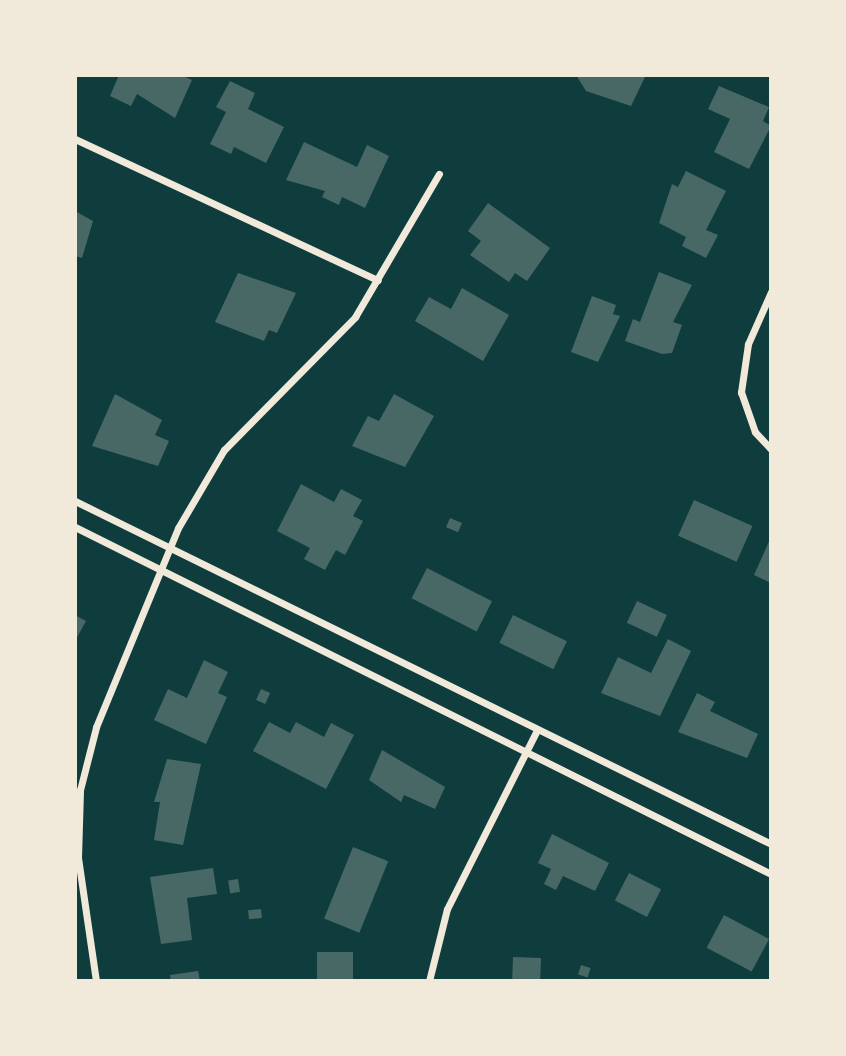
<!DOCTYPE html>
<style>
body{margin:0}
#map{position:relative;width:846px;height:1056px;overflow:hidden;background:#0f3d3e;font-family:Jost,sans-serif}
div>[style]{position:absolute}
.building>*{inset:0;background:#486865;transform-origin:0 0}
.minor>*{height:7px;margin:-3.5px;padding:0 3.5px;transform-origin:3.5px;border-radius:3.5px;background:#f1e9da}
span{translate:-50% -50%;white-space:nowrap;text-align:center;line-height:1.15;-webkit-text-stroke:7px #f1e9da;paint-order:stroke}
.frame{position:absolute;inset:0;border:77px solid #f1e9da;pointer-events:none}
</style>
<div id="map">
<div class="building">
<i style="clip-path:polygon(119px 75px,181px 75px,192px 80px,175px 118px,137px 94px,131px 106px,110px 96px)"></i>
<i style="clip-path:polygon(576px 75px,646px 75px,631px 106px,586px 91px)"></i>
<i style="clip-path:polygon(230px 81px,255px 93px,248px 109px,284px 127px,266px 163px,234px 147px,231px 154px,210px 144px,226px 112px,216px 107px)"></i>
<i style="clip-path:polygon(719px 86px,769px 107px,763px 121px,771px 126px,749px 169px,714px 152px,730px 119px,708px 109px)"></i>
<i style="clip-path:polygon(304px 142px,357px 167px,367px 145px,389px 156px,365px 208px,342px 197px,339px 205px,322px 197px,325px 191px,286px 180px)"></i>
<i style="clip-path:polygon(686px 171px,726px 191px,706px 230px,718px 235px,706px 258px,682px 246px,686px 237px,659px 223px,672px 184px,678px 187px)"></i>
<i style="clip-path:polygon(488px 203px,550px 248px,527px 281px,515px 273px,509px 282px,470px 255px,481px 241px,468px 231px)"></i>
<i style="clip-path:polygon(75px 211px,93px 221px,82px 258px,75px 256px)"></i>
<i style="clip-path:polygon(659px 272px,692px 285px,673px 322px,682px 325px,672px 353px,662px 354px,625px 341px,633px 319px,640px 322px)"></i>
<i style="clip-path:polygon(238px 273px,296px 293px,277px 333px,269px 330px,264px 341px,215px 322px)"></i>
<i style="clip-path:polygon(462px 288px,509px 315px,483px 361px,415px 321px,429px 297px,451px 309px)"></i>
<i style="clip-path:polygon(592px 296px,616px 305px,613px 314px,620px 316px,598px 362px,571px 352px)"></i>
<i style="clip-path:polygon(115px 394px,162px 420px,155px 435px,169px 441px,158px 466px,92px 446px)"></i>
<i style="clip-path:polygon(394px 394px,434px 416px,405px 467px,352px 446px,368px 416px,379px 421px)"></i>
<i style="clip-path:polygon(301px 484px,334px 502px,341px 489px,362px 500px,353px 516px,363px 521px,345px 555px,336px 550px,325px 570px,304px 559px,310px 548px,277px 531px)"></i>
<i style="left:694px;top:500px;width:64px;height:39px;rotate:24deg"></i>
<i style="left:450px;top:518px;width:13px;height:10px;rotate:23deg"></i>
<i style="clip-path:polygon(771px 537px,771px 583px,754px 575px)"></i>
<i style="left:427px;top:568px;width:73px;height:34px;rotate:27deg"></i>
<i style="left:637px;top:601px;width:33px;height:24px;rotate:25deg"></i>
<i style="clip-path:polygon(75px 615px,86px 621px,75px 641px)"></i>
<i style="left:513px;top:615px;width:60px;height:31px;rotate:26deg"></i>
<i style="clip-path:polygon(668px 639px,691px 651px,660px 716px,601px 693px,618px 657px,651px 673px)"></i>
<i style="clip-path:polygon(204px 660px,228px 672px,218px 693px,227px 697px,206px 744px,154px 720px,168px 689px,187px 698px)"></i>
<i style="left:261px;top:689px;width:10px;height:12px;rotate:24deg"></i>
<i style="clip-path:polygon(697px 693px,715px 702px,710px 711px,758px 734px,747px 758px,678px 732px)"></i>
<i style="clip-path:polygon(269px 722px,290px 733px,296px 722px,324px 737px,331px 723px,354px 735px,326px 789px,253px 751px)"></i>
<i style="clip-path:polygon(382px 750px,445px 787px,435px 809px,404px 795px,401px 802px,369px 780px)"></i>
<i style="clip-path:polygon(167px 759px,201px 764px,183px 845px,154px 840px,160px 802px,154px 802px)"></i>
<i style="clip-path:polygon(552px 834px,609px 863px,595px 891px,563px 876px,556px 890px,544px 884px,551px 869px,538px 863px)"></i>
<i style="left:353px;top:847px;width:38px;height:77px;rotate:22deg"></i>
<i style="clip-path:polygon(213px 868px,217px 894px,187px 898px,192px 940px,161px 944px,150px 877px)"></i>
<i style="left:629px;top:873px;width:36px;height:31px;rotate:27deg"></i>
<i style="left:238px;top:879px;width:13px;height:10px;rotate:81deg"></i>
<i style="left:261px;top:909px;width:9px;height:13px;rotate:84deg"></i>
<i style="left:724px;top:915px;width:51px;height:37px;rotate:28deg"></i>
<i style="left:317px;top:952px;width:36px;height:29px"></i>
<i style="left:513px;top:957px;width:28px;height:24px;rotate:2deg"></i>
<i style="left:581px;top:965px;width:10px;height:10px;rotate:17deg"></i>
<i style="clip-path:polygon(198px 971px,200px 981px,171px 981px,170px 975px)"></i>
</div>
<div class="minor">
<i style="left:75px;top:139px;width:334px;rotate:25deg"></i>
<i style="left:771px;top:292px;width:57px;rotate:113.9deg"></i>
<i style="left:748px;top:344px;width:49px;rotate:98.3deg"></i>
<i style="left:741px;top:392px;width:42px;rotate:70.7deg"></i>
<i style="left:755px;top:432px;width:23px;rotate:47deg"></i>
<i style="left:75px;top:501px;width:776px;rotate:26.23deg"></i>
<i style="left:75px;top:527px;width:778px;rotate:26.5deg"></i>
<i style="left:96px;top:981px;width:124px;rotate:-98.3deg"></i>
<i style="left:78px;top:858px;width:68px;rotate:-88.3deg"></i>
<i style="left:80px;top:790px;width:65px;rotate:-75.7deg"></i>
<i style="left:96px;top:727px;width:215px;rotate:-67.6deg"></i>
<i style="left:178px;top:528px;width:91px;rotate:-59.5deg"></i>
<i style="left:224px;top:450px;width:187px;rotate:-45.4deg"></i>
<i style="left:355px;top:317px;width:166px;rotate:-59.6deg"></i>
<i style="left:429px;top:981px;width:74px;rotate:-76deg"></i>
<i style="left:447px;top:909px;width:200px;rotate:-63.3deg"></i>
</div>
<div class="frame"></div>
</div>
